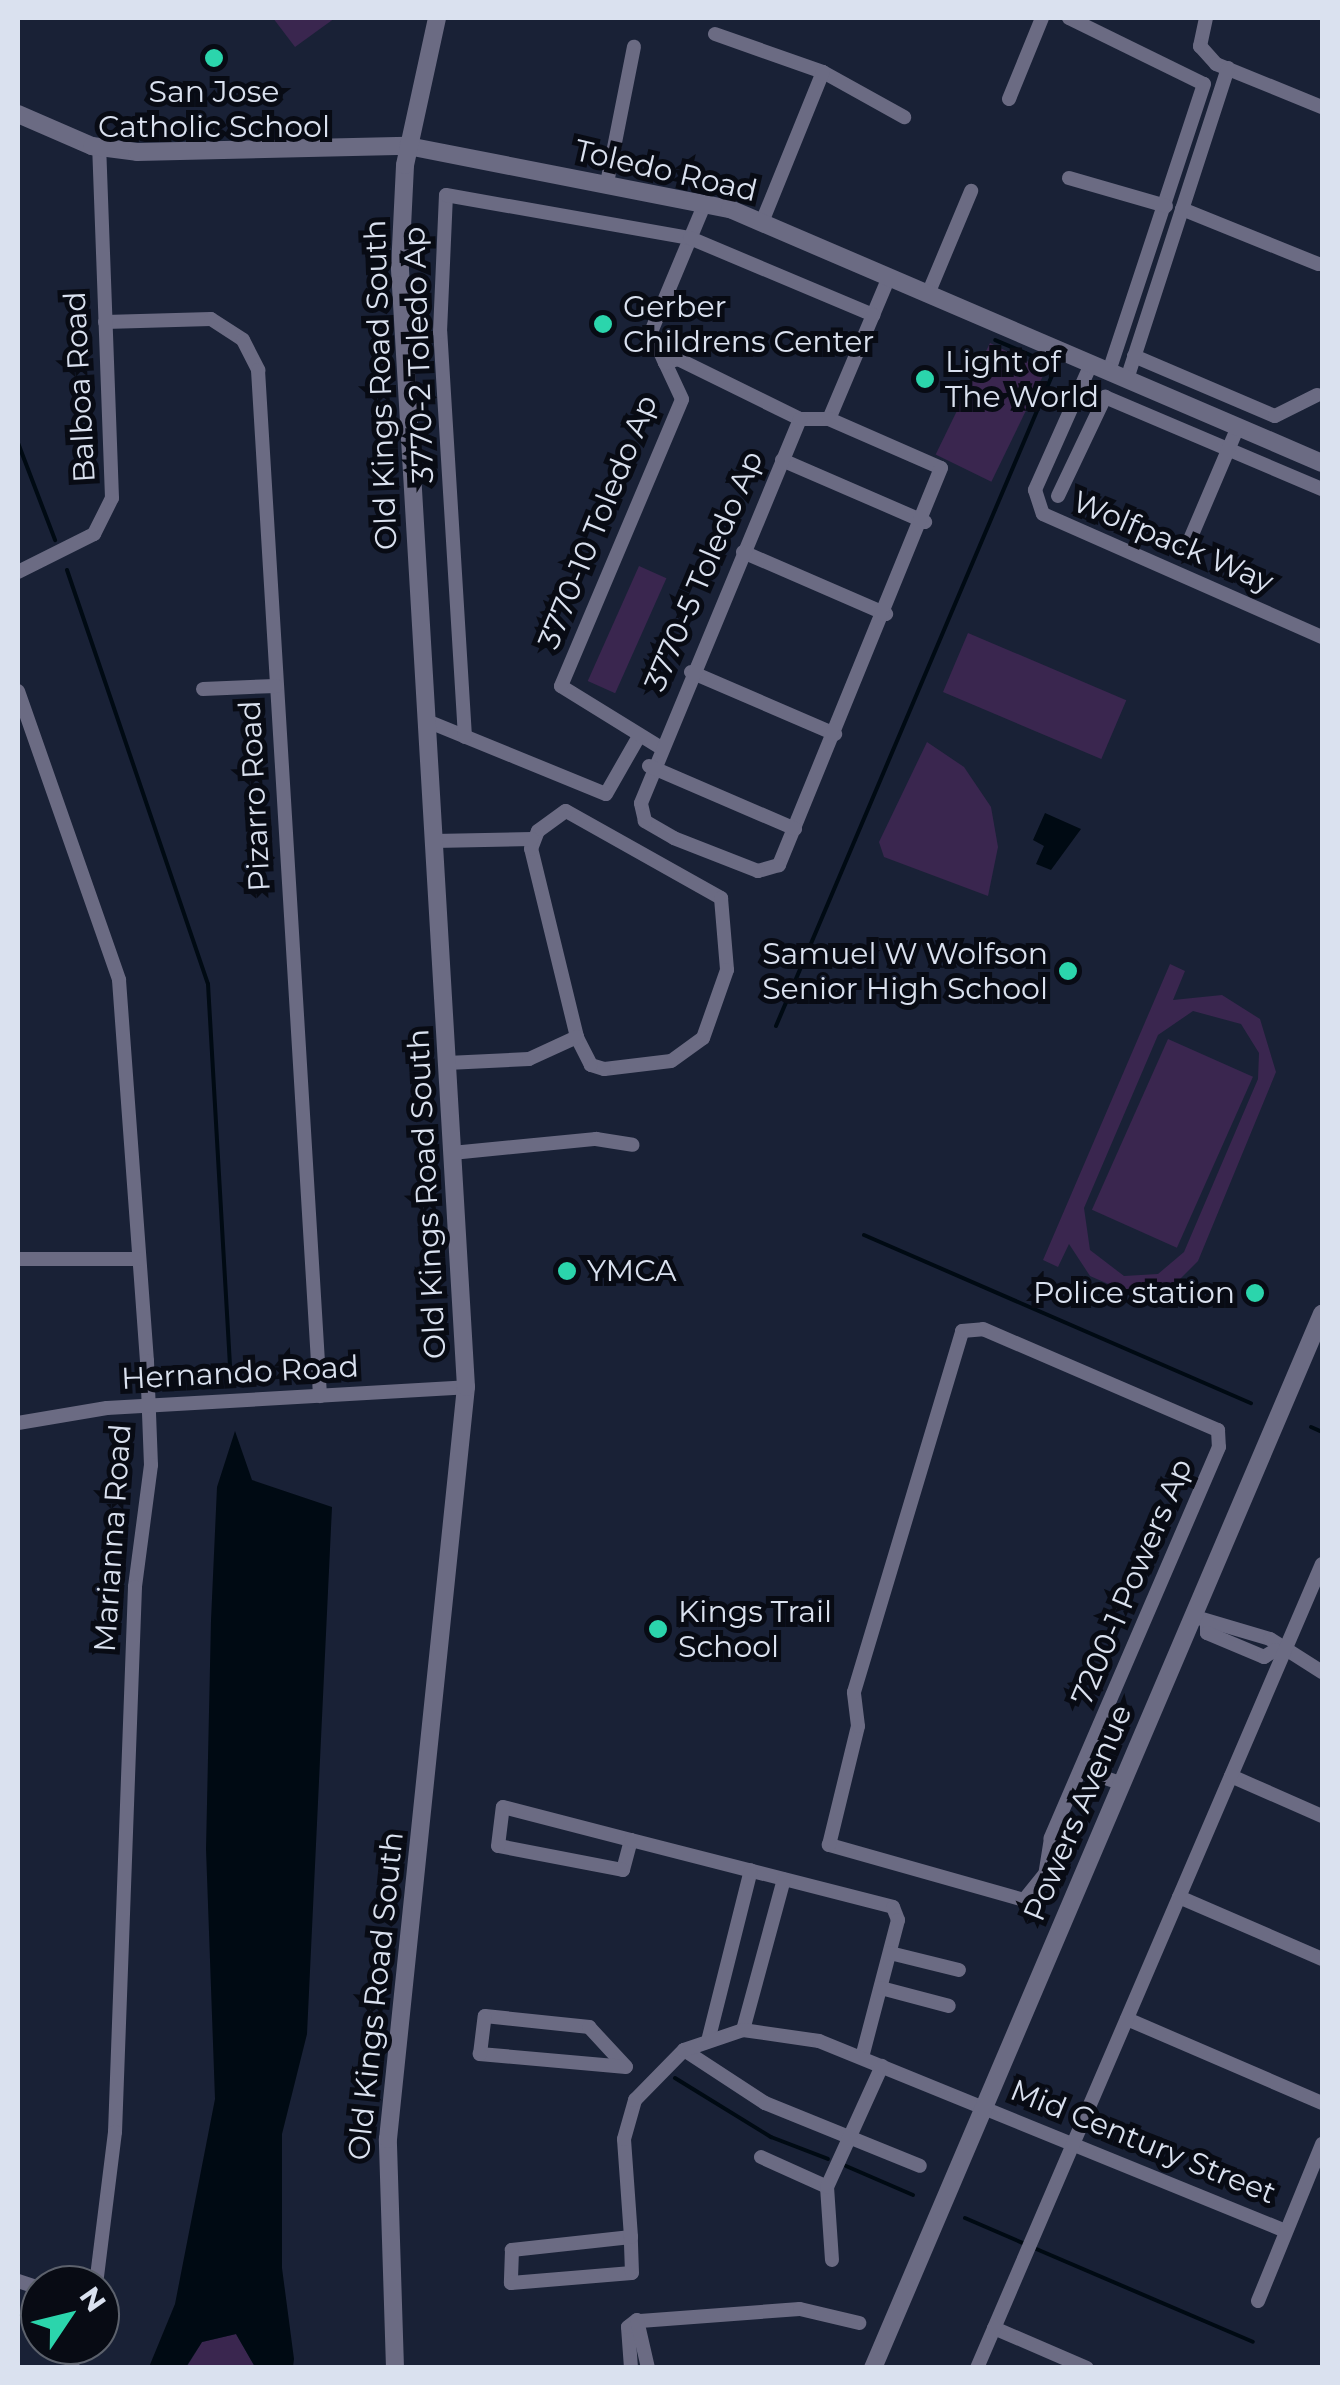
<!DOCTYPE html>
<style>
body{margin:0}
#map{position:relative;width:1340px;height:2385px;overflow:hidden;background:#192136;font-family:Montserrat,sans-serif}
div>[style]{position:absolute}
.green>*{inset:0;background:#3a264f;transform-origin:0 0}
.water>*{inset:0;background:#000a13}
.stream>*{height:4px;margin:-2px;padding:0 2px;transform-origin:2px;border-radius:2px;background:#000a13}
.minor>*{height:14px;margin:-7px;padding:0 7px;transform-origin:7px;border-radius:7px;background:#6b6b83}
.tertiary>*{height:18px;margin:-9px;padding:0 9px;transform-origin:9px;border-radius:9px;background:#6b6b83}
.dots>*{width:28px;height:28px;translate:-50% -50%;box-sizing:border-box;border:5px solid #080b14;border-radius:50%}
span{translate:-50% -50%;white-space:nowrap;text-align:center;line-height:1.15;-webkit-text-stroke:10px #080b14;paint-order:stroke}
.poi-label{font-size:30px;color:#dae1ef}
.left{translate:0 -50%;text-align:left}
.right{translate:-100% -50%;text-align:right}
.street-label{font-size:30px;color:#dae1ef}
.frame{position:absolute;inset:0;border:20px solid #dae1ef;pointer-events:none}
.north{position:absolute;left:20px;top:2265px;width:100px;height:100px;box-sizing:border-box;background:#080b14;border:2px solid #5c616c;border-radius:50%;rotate:55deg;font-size:28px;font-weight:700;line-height:40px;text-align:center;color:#dae1ef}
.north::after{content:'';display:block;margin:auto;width:35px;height:45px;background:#2bd5ac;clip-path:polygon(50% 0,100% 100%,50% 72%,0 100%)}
</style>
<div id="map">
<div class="green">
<i style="clip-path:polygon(273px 18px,335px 18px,295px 47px)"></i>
<i style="left:990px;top:343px;width:62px;height:124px;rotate:26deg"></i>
<i style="left:639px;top:566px;width:30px;height:126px;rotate:24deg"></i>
<i style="left:968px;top:633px;width:172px;height:64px;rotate:23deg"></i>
<i style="clip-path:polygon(927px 742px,964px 767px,991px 807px,998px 847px,988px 896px,884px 857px,879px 842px)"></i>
<i style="clip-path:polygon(evenodd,1170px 964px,1185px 971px,1173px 1000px,1222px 995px,1260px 1019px,1276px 1072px,1198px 1261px,1174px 1285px,1131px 1294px,1090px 1276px,1069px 1244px,1058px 1267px,1043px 1260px,1170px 964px,1193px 1011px,1241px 1024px,1259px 1053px,1258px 1079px,1184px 1252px,1158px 1274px,1124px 1276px,1090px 1250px,1084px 1208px,1158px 1035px,1193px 1011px)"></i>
<i style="left:1168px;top:1039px;width:93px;height:187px;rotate:24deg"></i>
<i style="clip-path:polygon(236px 2334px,255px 2367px,186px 2368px,202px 2342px)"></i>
</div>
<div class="water">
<i style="clip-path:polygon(1045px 813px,1081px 829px,1051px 870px,1036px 864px,1044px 846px,1033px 840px)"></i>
<i style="clip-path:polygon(235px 1431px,252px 1480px,332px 1507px,307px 2034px,282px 2134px,282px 2268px,294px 2359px,293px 2367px,255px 2367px,236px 2334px,202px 2342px,186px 2367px,149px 2367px,175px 2304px,215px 2099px,206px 1849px,211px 1620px,217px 1487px)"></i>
</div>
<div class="stream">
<i style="left:18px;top:443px;width:104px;rotate:69.1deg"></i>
<i style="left:67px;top:570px;width:437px;rotate:71.2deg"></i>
<i style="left:208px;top:984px;width:397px;rotate:86.7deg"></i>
<i style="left:776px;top:1026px;width:717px;rotate:-67.01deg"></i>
<i style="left:1056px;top:366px;width:66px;rotate:-156.9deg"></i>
<i style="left:864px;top:1235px;width:422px;rotate:23.5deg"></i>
<i style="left:1311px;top:1427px;width:12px;rotate:24deg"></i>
<i style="left:675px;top:2078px;width:113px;rotate:31.6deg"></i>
<i style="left:771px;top:2137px;width:61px;rotate:21.1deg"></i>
<i style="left:846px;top:2166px;width:73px;rotate:23.4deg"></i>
<i style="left:965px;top:2218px;width:65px;rotate:23.4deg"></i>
<i style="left:1034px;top:2248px;width:238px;rotate:23.2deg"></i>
</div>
<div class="minor">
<i style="left:1069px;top:18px;width:150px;rotate:26.1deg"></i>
<i style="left:1204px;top:84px;width:303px;rotate:108.3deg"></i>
<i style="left:1206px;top:18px;width:29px;rotate:102deg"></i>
<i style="left:1200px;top:46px;width:24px;rotate:48deg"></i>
<i style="left:1216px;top:64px;width:114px;rotate:22.1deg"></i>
<i style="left:715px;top:34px;width:114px;rotate:19.4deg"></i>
<i style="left:823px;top:72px;width:93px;rotate:29.1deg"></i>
<i style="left:1009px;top:99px;width:87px;rotate:-67.8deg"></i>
<i style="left:1069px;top:178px;width:101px;rotate:16.1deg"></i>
<i style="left:607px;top:183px;width:139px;rotate:-78.8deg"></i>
<i style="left:1182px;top:209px;width:147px;rotate:22deg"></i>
<i style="left:762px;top:222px;width:162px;rotate:-67.9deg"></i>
<i style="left:928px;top:294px;width:112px;rotate:-67.3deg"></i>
<i style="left:873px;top:315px;width:41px;rotate:-67.2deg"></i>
<i style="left:105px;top:322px;width:106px;rotate:-1.6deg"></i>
<i style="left:211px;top:319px;width:38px;rotate:33deg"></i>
<i style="left:243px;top:340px;width:34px;rotate:63deg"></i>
<i style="left:258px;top:370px;width:1028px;rotate:86.54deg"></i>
<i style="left:1134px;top:356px;width:153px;rotate:23.1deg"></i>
<i style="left:665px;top:363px;width:34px;rotate:-114deg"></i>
<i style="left:651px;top:332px;width:140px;rotate:-67.3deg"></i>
<i style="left:1091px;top:364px;width:138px;rotate:114deg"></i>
<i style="left:1035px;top:490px;width:25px;rotate:72deg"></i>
<i style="left:1043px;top:514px;width:305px;rotate:23.8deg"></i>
<i style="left:1127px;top:379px;width:327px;rotate:-72deg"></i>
<i style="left:1275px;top:416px;width:47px;rotate:-26.6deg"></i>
<i style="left:782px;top:460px;width:156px;rotate:23.4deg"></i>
<i style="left:1058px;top:496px;width:110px;rotate:-64.6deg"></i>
<i style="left:1105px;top:397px;width:236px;rotate:23deg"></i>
<i style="left:1185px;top:551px;width:135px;rotate:-66.9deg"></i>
<i style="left:743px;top:552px;width:156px;rotate:23.4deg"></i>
<i style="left:18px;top:572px;width:85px;rotate:-26.6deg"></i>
<i style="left:94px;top:534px;width:40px;rotate:-63.4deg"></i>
<i style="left:112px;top:498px;width:351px;rotate:-92.1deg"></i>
<i style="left:691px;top:672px;width:157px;rotate:23.3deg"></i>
<i style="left:203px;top:689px;width:73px;rotate:-2.4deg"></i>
<i style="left:18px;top:691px;width:306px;rotate:70.7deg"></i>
<i style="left:119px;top:980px;width:382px;rotate:85.8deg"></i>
<i style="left:147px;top:1361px;width:104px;rotate:87.8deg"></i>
<i style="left:151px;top:1465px;width:123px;rotate:97.5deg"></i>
<i style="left:135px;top:1587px;width:545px;rotate:92.1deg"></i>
<i style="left:115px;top:2132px;width:154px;rotate:97.1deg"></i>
<i style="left:427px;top:721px;width:193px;rotate:22.2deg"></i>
<i style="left:606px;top:794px;width:64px;rotate:-60.3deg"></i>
<i style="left:465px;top:737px;width:406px;rotate:-93.5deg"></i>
<i style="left:440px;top:332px;width:137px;rotate:-87.5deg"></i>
<i style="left:446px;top:195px;width:248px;rotate:10deg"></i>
<i style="left:690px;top:238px;width:199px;rotate:22.8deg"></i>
<i style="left:873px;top:315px;width:113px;rotate:112.9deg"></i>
<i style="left:658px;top:746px;width:114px;rotate:-148.3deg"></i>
<i style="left:561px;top:686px;width:311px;rotate:-67.1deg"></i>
<i style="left:682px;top:399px;width:40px;rotate:-115deg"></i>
<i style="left:665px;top:363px;width:14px;rotate:-17deg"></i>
<i style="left:678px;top:359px;width:136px;rotate:26.2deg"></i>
<i style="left:800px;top:419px;width:29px"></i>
<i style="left:829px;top:419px;width:122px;rotate:23.6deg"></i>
<i style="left:941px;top:468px;width:429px;rotate:112.2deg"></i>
<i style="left:779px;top:865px;width:22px;rotate:164deg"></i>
<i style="left:758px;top:871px;width:90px;rotate:-158.6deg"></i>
<i style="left:674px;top:838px;width:34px;rotate:-150deg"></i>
<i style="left:645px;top:821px;width:18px;rotate:-103deg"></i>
<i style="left:641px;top:803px;width:416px;rotate:-67.5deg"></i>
<i style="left:649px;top:766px;width:159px;rotate:23.3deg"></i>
<i style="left:566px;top:811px;width:178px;rotate:29.3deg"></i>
<i style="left:721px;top:898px;width:72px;rotate:85.2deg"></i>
<i style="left:727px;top:970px;width:72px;rotate:109.4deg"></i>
<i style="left:703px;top:1038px;width:39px;rotate:144deg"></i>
<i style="left:671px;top:1061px;width:67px;rotate:173.2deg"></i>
<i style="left:604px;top:1069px;width:14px;rotate:-163deg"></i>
<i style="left:591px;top:1065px;width:31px;rotate:-117deg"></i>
<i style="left:577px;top:1037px;width:194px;rotate:-103.7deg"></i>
<i style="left:531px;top:849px;width:19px;rotate:-69deg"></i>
<i style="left:538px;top:831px;width:34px;rotate:-36deg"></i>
<i style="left:434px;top:841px;width:98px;rotate:-1.2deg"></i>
<i style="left:447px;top:1063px;width:82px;rotate:-2.8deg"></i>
<i style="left:529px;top:1059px;width:53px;rotate:-24.6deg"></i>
<i style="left:452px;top:1153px;width:145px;rotate:-5.6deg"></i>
<i style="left:596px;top:1139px;width:37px;rotate:9deg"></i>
<i style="left:18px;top:1259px;width:121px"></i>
<i style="left:983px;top:1329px;width:256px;rotate:23.3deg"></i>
<i style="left:1218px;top:1430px;width:17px;rotate:87deg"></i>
<i style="left:1219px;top:1447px;width:426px;rotate:113.3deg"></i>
<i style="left:1051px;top:1838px;width:36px;rotate:99deg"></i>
<i style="left:1045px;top:1874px;width:33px;rotate:129deg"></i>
<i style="left:1024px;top:1900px;width:203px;rotate:-164.2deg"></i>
<i style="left:829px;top:1845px;width:122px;rotate:-76.3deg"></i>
<i style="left:858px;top:1726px;width:34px;rotate:-97deg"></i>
<i style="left:854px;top:1692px;width:377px;rotate:-73.3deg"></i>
<i style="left:962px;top:1331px;width:21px;rotate:-5deg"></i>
<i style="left:18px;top:1423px;width:90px;rotate:-9.6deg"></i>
<i style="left:107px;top:1408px;width:360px;rotate:-3.3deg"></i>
<i style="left:1192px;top:1616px;width:81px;rotate:16.4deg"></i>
<i style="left:1270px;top:1639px;width:62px;rotate:32.4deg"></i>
<i style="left:1207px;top:1622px;width:11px;rotate:90deg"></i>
<i style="left:1207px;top:1633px;width:62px;rotate:22.8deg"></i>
<i style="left:1264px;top:1657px;width:13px;rotate:-32deg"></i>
<i style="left:1081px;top:1770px;width:41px;rotate:18.4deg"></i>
<i style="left:1231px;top:1776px;width:99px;rotate:23.7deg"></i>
<i style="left:503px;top:1807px;width:132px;rotate:14.5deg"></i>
<i style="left:631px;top:1840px;width:31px;rotate:105deg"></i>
<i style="left:623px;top:1870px;width:127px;rotate:-169.1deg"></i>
<i style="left:498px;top:1846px;width:39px;rotate:-83deg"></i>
<i style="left:631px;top:1840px;width:270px;rotate:14.3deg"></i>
<i style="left:893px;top:1907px;width:14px;rotate:69deg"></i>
<i style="left:898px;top:1920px;width:142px;rotate:104.7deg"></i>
<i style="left:1179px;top:1897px;width:156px;rotate:23.4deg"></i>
<i style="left:890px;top:1953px;width:71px;rotate:13.8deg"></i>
<i style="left:881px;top:1988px;width:70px;rotate:14.8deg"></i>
<i style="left:485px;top:2016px;width:105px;rotate:6deg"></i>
<i style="left:589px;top:2027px;width:54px;rotate:47.2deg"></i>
<i style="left:626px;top:2067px;width:147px;rotate:-174.9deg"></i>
<i style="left:480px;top:2054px;width:38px;rotate:-83deg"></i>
<i style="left:1127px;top:2019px;width:212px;rotate:23.3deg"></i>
<i style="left:743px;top:2030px;width:156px;rotate:-74.8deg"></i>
<i style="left:709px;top:2037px;width:172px;rotate:-75.9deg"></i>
<i style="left:684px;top:2050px;width:97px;rotate:33.2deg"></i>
<i style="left:765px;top:2103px;width:167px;rotate:22.1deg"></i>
<i style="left:761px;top:2157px;width:72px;rotate:24.4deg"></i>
<i style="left:631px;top:2237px;width:120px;rotate:173.8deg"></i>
<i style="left:512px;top:2250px;width:33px;rotate:92deg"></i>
<i style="left:511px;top:2283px;width:121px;rotate:-4.7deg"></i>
<i style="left:632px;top:2273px;width:36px;rotate:-92deg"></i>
<i style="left:631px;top:2237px;width:98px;rotate:-94.1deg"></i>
<i style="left:624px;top:2139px;width:41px;rotate:-74.2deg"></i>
<i style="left:635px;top:2100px;width:70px;rotate:-45.6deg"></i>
<i style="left:684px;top:2050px;width:62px;rotate:-18.7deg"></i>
<i style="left:743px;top:2030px;width:77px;rotate:8.2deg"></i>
<i style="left:819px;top:2041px;width:501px;rotate:22.16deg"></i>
<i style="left:832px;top:2260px;width:73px;rotate:-93.9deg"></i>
<i style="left:827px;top:2187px;width:133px;rotate:-65.6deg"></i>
<i style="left:18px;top:2281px;width:23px;rotate:18deg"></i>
<i style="left:1258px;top:2301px;width:170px;rotate:-67.8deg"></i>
<i style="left:640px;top:2321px;width:160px;rotate:-4.3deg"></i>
<i style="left:800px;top:2309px;width:61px;rotate:13.3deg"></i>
<i style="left:994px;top:2328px;width:101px;rotate:23.3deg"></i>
<i style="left:71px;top:2368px;width:24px;rotate:-73deg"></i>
<i style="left:631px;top:2368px;width:41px;rotate:-94.2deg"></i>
<i style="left:628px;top:2327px;width:11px;rotate:-38deg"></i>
<i style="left:637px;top:2320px;width:49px;rotate:77.1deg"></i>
<i style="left:977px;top:2368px;width:875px;rotate:-66.78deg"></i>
</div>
<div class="tertiary">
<i style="left:18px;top:114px;width:81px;rotate:23.4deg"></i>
<i style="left:92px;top:146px;width:45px;rotate:7.6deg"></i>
<i style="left:137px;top:152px;width:271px;rotate:-1.3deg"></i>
<i style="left:408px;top:146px;width:328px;rotate:11.1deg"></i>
<i style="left:730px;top:209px;width:644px;rotate:23.22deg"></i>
<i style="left:395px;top:2368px;width:229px;rotate:-91.8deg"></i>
<i style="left:388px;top:2139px;width:756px;rotate:-84.08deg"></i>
<i style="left:466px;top:1387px;width:1121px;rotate:-93.38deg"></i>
<i style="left:400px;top:268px;width:103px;rotate:-87.2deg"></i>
<i style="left:405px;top:165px;width:150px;rotate:-77.7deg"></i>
<i style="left:873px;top:2368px;width:1146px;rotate:-66.93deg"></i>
</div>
<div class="dots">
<i style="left:214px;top:58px;background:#2bd5ac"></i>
<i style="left:603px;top:324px;background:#2bd5ac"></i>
<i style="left:925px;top:379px;background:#2bd5ac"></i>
<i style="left:1068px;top:971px;background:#2bd5ac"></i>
<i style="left:567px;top:1271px;background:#2bd5ac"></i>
<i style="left:1255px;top:1293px;background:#2bd5ac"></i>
<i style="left:658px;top:1629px;background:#2bd5ac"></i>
</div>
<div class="poi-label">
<span style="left:214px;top:109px">San Jose<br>Catholic School</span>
<span class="left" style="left:623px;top:324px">Gerber<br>Childrens Center</span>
<span class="left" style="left:945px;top:379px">Light of<br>The World</span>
<span class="right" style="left:1048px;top:971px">Samuel W Wolfson<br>Senior High School</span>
<span class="left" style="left:587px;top:1271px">YMCA</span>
<span class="right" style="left:1235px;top:1293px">Police station</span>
<span class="left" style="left:678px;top:1629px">Kings Trail<br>School</span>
</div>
<div class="street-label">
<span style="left:666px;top:171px;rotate:13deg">Toledo Road</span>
<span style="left:419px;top:355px;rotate:-92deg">3770-2 Toledo Ap</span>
<span style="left:381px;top:385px;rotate:-92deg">Old Kings Road South</span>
<span style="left:80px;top:387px;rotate:-93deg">Balboa Road</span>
<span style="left:598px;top:522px;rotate:-68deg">3770-10 Toledo Ap</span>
<span style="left:1173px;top:542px;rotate:23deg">Wolfpack Way</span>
<span style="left:704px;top:571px;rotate:-67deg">3770-5 Toledo Ap</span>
<span style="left:255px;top:796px;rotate:-93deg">Pizarro Road</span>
<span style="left:427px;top:1194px;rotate:-93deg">Old Kings Road South</span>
<span style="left:240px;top:1373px;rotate:-3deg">Hernando Road</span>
<span style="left:113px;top:1538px;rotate:-86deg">Marianna Road</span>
<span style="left:1132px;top:1582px;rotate:-67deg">7200-1 Powers Ap</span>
<span style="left:1078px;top:1813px;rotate:-67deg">Powers Avenue</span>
<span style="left:376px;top:1996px;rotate:-84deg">Old Kings Road South</span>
<span style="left:1143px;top:2142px;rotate:22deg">Mid Century Street</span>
</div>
<div class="frame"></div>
<div class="north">N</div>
</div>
